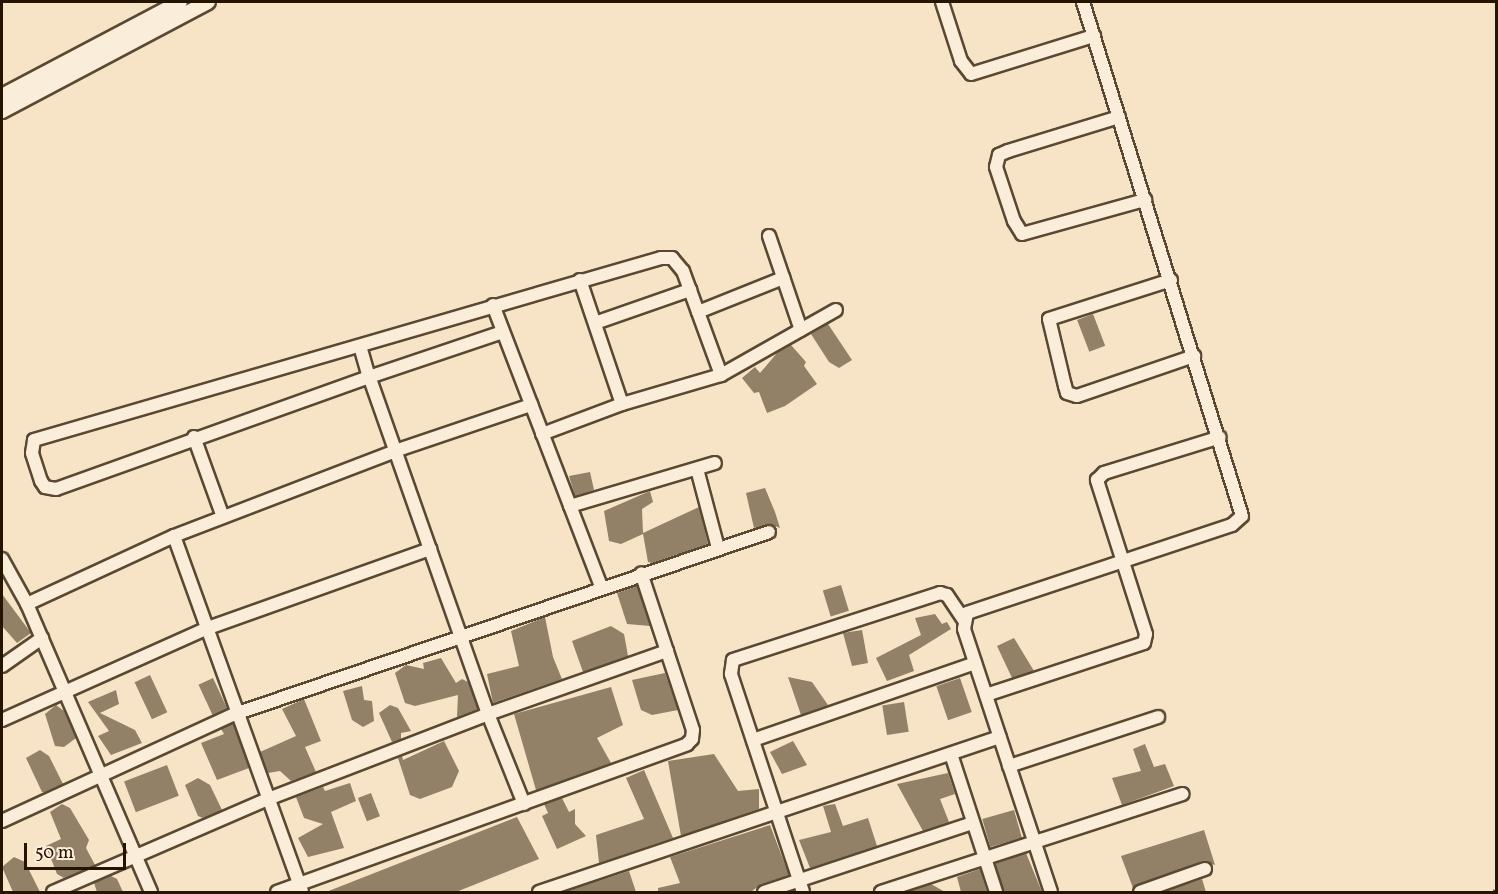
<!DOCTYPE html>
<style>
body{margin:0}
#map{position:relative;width:1498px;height:894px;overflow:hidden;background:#f7e4c6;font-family:Vollkorn,serif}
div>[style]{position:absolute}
.building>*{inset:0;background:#928067;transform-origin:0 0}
.roads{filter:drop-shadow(2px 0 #5a4832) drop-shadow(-2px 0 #5a4832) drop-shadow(0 2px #5a4832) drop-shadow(0 -2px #5a4832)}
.minor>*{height:12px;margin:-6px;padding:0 6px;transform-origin:6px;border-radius:6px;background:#faedda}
.tertiary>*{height:14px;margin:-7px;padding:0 7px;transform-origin:7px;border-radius:7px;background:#faedda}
.rail>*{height:6px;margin-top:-3px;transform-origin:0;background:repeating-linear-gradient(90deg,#faedda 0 11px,#251400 0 22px);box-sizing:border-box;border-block:2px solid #251400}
span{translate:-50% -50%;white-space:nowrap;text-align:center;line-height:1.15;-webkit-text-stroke:5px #faedda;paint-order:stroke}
.frame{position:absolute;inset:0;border:3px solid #251400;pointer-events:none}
.scale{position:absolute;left:24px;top:843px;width:102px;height:27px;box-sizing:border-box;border:3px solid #251400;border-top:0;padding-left:8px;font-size:18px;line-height:21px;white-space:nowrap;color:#251400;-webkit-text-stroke:4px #faedda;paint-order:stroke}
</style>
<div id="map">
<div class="building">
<i style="left:1093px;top:314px;width:34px;height:17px;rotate:69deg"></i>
<i style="clip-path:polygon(828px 324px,852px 360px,839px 368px,829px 362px,811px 334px)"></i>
<i style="clip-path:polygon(791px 345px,806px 362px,804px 366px,817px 384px,785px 406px,767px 413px,759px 392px,754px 393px,742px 378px,755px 367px,760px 373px,777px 353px)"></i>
<i style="clip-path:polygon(590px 472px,594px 490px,575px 496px,569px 476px)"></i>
<i style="clip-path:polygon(765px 488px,775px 512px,780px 528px,770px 524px,754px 528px,746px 493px)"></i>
<i style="clip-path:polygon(650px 491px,653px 502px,642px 509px,643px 533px,699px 507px,708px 544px,652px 563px,648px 562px,643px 534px,621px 544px,609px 541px,604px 511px)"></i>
<i style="left:841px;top:585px;width:27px;height:19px;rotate:73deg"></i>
<i style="clip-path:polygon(637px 586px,650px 626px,627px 624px,617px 593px)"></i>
<i style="clip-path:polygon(2px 594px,31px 633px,17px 643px,2px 626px)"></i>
<i style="clip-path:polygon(935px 614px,942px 624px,947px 622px,951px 629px,909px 655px,914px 671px,887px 681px,876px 658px,921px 635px,915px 618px)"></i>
<i style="clip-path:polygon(545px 617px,553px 657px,562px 679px,493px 703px,487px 674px,519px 666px,511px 631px)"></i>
<i style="clip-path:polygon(611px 626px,624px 634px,628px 656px,583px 672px,572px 641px)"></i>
<i style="clip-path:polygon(862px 630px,868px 663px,852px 666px,843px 633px)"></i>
<i style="clip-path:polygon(1014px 638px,1034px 671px,1012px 678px,997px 646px)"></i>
<i style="clip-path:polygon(441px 658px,456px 683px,462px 679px,468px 682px,478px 709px,457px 717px,458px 695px,415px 706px,405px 703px,395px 673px,406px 665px,424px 669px,423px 663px)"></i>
<i style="clip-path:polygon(665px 673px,678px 710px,652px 715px,641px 710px,632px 680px)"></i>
<i style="left:150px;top:675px;width:41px;height:17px;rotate:65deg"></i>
<i style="clip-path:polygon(788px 677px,812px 682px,828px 705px,801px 715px)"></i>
<i style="left:213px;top:678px;width:33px;height:16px;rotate:65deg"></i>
<i style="left:960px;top:678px;width:36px;height:25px;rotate:71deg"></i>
<i style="clip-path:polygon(362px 686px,364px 700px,372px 701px,374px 721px,363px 727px,352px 720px,343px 691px)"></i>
<i style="clip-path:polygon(611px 687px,623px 725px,597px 738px,611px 763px,536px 790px,514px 714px)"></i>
<i style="clip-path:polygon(116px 690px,119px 704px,100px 713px,135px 730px,142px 743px,111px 755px,98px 736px,109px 731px,88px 702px)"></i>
<i style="clip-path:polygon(304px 699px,321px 741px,305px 747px,316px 772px,291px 781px,280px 771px,268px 773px,260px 752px,296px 736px,282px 709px)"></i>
<i style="left:904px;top:702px;width:30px;height:22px;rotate:81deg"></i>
<i style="clip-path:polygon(56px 705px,64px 711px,76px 738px,64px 747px,55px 746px,45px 714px)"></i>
<i style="clip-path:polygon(390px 705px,398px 708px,411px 731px,401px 733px,401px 739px,392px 742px,379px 713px)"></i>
<i style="clip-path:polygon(233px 724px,249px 768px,217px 780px,201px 743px,224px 734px,221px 729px)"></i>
<i style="clip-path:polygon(444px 741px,459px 771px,452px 787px,420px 799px,410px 795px,398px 758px,402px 756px,403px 760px)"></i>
<i style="clip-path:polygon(793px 741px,807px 765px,782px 774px,770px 752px)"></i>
<i style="clip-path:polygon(1145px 744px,1154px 767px,1165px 764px,1174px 786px,1122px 805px,1112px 778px,1141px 771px,1133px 749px)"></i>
<i style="clip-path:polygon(40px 750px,49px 756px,63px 784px,45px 792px,42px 792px,26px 758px)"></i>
<i style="clip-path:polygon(714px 754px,738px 791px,759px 789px,759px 809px,681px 836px,668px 761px)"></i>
<i style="left:167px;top:765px;width:33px;height:46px;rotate:69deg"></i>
<i style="clip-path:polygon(644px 770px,673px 838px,599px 863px,596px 835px,644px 819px,626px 778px)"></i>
<i style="clip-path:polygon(948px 773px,955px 794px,940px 799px,949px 822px,923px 831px,897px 784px)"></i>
<i style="clip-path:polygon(198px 778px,210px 785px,222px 810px,203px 818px,198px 816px,185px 785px)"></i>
<i style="clip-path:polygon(350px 783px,356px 801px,331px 812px,344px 848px,308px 857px,298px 838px,323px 824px,304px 818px,296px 797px,323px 787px,325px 791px)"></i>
<i style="left:371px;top:793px;width:25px;height:14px;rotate:69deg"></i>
<i style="clip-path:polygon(562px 798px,569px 812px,575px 809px,575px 824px,586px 836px,557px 849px,542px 816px,548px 813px,544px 804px)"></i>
<i style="clip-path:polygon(62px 804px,70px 808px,89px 840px,86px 848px,95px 865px,64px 878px,57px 874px,46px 846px,61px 839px,50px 812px)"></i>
<i style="clip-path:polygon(835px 804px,843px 826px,868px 818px,877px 846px,810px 868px,799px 840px,831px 832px,823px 806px)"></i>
<i style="left:1014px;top:810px;width:29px;height:33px;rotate:74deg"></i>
<i style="clip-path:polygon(517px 817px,539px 859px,456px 892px,326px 892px)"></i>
<i style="clip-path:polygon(770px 825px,789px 875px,761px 884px,751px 892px,658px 892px,658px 888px,680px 883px,670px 857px)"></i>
<i style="clip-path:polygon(1204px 830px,1215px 865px,1202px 861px,1133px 888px,1121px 856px)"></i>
<i style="clip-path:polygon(1026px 853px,1042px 892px,1004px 892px,995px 863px)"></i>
<i style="clip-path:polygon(14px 857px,25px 862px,40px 892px,13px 892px,2px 867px)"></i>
<i style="clip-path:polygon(980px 869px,987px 892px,961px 892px,957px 877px)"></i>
<i style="clip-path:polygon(629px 871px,636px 892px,567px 892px,567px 891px)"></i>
<i style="clip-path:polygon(111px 876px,117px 879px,123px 892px,97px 892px,94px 883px)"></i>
<i style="clip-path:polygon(1202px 879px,1206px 892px,1163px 892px)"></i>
<i style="clip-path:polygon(931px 884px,945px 892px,906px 892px)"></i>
</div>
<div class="roads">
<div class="minor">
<i style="left:942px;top:2px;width:62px;rotate:72.1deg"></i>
<i style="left:961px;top:61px;width:16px;rotate:52deg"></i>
<i style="left:971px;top:74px;width:129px;rotate:-17.2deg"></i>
<i style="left:1119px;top:117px;width:116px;rotate:163deg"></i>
<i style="left:1008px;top:151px;width:10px;rotate:156deg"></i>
<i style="left:999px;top:155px;width:12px;rotate:104deg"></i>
<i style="left:996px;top:167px;width:57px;rotate:71.6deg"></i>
<i style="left:1014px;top:221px;width:15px;rotate:58deg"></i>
<i style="left:1022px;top:234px;width:128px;rotate:-15.5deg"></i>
<i style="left:769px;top:236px;width:99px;rotate:71.2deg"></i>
<i style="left:580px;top:280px;width:131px;rotate:71.3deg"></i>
<i style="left:1171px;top:280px;width:128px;rotate:162.3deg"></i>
<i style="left:1049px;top:319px;width:69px;rotate:76.6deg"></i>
<i style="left:1065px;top:386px;width:7px;rotate:74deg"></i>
<i style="left:1067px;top:393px;width:10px;rotate:17deg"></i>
<i style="left:1077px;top:396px;width:124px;rotate:-18.9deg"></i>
<i style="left:493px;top:305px;width:302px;rotate:69deg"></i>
<i style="left:698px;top:312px;width:92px;rotate:-21.8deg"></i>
<i style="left:595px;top:323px;width:101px;rotate:-19.2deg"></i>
<i style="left:360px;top:346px;width:32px;rotate:74deg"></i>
<i style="left:369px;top:377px;width:141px;rotate:-18.6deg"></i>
<i style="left:542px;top:434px;width:85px;rotate:-20.6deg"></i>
<i style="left:622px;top:404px;width:103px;rotate:-16.3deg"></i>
<i style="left:721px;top:375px;width:132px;rotate:-29.5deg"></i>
<i style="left:194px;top:437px;width:85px;rotate:70.1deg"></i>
<i style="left:697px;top:469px;width:82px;rotate:75.1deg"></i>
<i style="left:570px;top:506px;width:151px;rotate:-16.5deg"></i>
<i style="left:174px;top:536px;width:378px;rotate:70.2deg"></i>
<i style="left:2px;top:559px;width:51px;rotate:60.9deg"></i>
<i style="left:27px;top:604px;width:314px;rotate:66.7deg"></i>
<i style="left:27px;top:604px;width:162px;rotate:-24.8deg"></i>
<i style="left:174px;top:536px;width:237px;rotate:-21deg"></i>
<i style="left:395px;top:451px;width:144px;rotate:-18.7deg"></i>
<i style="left:2px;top:666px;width:49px;rotate:-35deg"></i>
<i style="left:986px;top:695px;width:166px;rotate:-18.2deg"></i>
<i style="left:1144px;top:643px;width:9px;rotate:-77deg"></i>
<i style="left:1146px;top:634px;width:162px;rotate:-107.7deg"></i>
<i style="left:1097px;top:480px;width:10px;rotate:-45deg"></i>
<i style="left:1104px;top:473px;width:121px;rotate:-17.2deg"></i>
<i style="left:2px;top:720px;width:226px;rotate:-24.1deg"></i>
<i style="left:208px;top:628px;width:236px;rotate:-19.6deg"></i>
<i style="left:753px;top:740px;width:235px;rotate:-19.1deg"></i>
<i style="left:951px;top:754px;width:145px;rotate:71.9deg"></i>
<i style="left:1009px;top:766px;width:157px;rotate:-18.2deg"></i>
<i style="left:524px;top:804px;width:97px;rotate:-111.8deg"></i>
<i style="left:488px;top:714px;width:357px;rotate:-109.4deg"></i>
<i style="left:369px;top:377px;width:332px;rotate:160.3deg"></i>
<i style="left:56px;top:489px;width:11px;rotate:-170deg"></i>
<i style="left:45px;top:487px;width:7px;rotate:-124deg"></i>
<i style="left:41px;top:481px;width:29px;rotate:-108deg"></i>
<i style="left:32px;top:453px;width:13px;rotate:-81deg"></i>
<i style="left:34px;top:440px;width:653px;rotate:-16.19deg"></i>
<i style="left:661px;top:258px;width:11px"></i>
<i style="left:672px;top:258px;width:17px;rotate:50deg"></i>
<i style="left:683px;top:271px;width:111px;rotate:69.9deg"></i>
<i style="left:2px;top:821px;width:256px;rotate:-24.7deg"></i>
<i style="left:235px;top:714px;width:564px;rotate:-18.82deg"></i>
<i style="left:53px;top:892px;width:234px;rotate:-23.4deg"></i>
<i style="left:268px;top:799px;width:236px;rotate:-21.1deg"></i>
<i style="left:488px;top:714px;width:190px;rotate:-19.4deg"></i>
<i style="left:277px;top:892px;width:436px;rotate:-19.8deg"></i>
<i style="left:687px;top:744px;width:7px;rotate:-45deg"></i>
<i style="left:692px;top:739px;width:9px;rotate:-84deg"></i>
<i style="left:693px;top:730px;width:165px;rotate:-108.3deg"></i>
<i style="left:539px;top:892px;width:486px;rotate:-18.6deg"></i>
<i style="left:764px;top:892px;width:220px;rotate:-18.3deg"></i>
<i style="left:803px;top:892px;width:230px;rotate:-108.3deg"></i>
<i style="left:731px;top:674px;width:14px;rotate:-82deg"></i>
<i style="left:733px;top:660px;width:218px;rotate:-17.9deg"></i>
<i style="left:940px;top:593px;width:7px;rotate:16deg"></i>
<i style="left:947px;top:595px;width:30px;rotate:56deg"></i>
<i style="left:881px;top:892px;width:317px;rotate:-18deg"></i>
<i style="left:1051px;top:892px;width:277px;rotate:-108.3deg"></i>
<i style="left:964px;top:629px;width:16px;rotate:-79deg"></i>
<i style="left:967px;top:613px;width:279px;rotate:-18.4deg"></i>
<i style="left:1232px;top:525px;width:13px;rotate:-42deg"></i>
<i style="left:1242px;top:516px;width:538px;rotate:-107.19deg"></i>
<i style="left:1140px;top:892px;width:69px;rotate:-19.5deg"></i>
</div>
<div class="tertiary">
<i style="left:2px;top:96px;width:201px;rotate:-27.8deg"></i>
<i style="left:2px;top:111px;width:233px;rotate:-27.9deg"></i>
</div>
</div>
<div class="rail">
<i style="left:1495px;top:892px;width:1px;rotate:-45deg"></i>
</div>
<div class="frame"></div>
<div class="scale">50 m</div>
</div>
